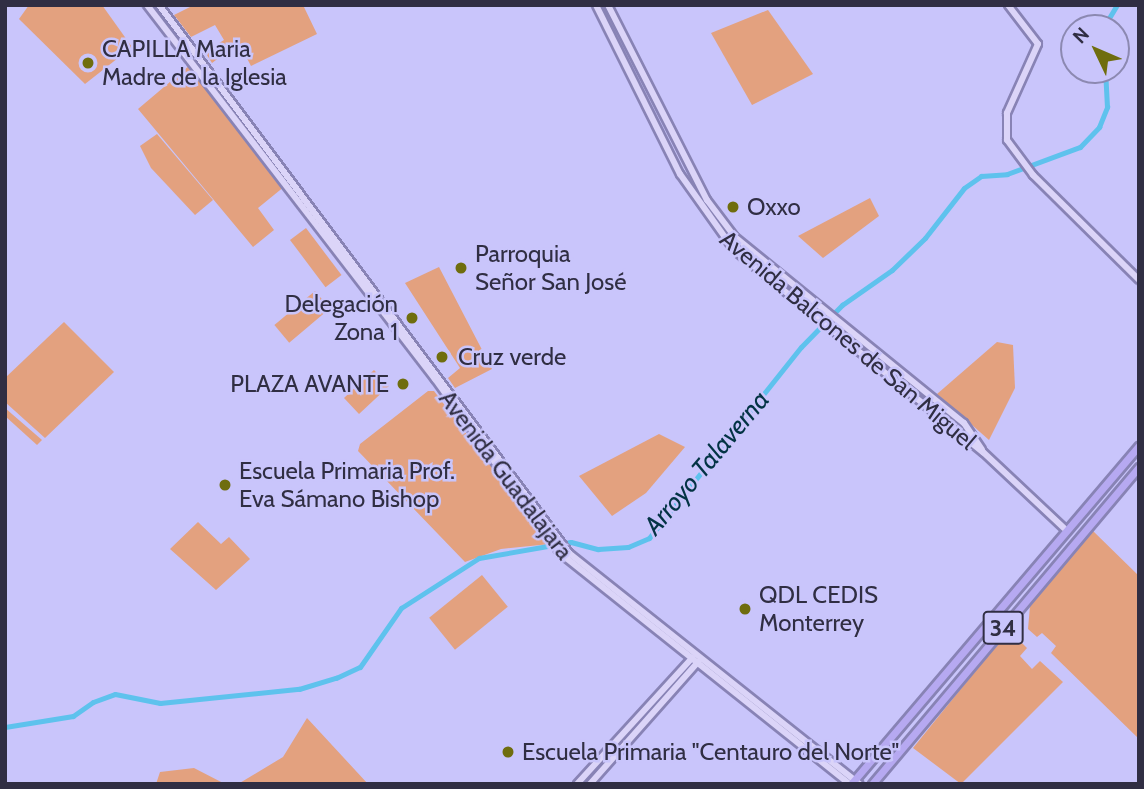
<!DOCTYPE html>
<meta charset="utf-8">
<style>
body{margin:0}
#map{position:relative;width:1144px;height:789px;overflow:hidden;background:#c9c5fb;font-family:Cabin,sans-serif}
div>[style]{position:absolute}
.green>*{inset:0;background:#e3a17f;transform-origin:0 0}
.canal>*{height:5px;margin:-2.5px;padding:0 2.5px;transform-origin:2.5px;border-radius:2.5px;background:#5ec2ed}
.roads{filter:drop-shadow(2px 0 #8883b5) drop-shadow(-2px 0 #8883b5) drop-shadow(0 2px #8883b5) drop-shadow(0 -2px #8883b5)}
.secondary>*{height:6px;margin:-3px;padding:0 3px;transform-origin:3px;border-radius:3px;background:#dbd4f8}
.primary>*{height:7px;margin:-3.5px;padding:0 3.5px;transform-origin:3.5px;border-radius:3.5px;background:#b6a9f1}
.dots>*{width:19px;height:19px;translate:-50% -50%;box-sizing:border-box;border:4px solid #c9c5fb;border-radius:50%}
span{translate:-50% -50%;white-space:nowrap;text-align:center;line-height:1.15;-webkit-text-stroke:5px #c9c5fb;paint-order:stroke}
.shield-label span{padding:2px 5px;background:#c9c5fb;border:2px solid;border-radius:5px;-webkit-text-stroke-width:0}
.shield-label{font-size:23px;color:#302e43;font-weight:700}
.poi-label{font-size:24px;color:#302e43}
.left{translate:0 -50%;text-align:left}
.right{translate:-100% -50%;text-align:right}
.street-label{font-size:24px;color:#302e43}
.water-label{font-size:26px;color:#033344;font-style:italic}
.frame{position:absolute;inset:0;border:7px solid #302e43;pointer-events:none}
.north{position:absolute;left:1060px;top:14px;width:70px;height:70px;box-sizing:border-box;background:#c9c5fb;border:2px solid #8c89b1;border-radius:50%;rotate:314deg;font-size:19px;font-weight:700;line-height:28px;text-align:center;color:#302e43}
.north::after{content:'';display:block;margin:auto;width:24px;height:32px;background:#6f6d0e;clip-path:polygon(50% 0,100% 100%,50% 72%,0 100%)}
</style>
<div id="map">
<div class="green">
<i style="clip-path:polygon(29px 5px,102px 5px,132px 47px,85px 84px,19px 19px)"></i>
<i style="clip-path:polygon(194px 5px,303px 5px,317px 34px,251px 66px,239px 43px,212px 63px,205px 52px,224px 40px,215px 25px,191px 37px,174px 15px)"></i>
<i style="clip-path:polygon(768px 10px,813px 74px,752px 105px,711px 33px)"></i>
<i style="clip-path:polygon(190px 65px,285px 186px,258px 208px,274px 230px,253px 247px,138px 109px)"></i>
<i style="clip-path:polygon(157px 134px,213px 200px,195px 215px,151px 168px,140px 146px)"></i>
<i style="clip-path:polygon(870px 198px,879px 216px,823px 258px,798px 236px)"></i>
<i style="left:306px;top:228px;width:59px;height:20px;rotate:53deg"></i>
<i style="clip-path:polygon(439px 267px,492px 369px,455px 388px,448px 378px,460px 368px,405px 283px)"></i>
<i style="left:315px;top:291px;width:23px;height:53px;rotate:50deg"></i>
<i style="clip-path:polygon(64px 322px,114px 372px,45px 438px,5px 402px,5px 378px)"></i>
<i style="clip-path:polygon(997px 342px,1013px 345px,1015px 388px,989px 440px,937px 394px)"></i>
<i style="left:374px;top:370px;width:22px;height:41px;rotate:47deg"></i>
<i style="clip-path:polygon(428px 391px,434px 391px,550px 544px,501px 549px,465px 562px,358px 451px,360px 444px)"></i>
<i style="clip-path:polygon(5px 408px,42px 440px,37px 445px,5px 416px)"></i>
<i style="clip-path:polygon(659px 434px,685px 447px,646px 493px,612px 516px,579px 476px)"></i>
<i style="clip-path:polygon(198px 522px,221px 544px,229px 537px,250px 559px,216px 590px,170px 549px)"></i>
<i style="clip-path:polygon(1092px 530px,1139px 576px,1139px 739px,1051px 653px,1056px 646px,1042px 633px,1037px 637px,1028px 629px,1030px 606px)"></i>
<i style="left:482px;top:575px;width:41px;height:68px;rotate:51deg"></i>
<i style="clip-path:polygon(1018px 639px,1027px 648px,1020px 656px,1032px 669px,1040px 661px,1063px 682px,961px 784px,913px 748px,998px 643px)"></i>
<i style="clip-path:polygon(307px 718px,368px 784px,238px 784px,283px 757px)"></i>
<i style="clip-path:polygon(194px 768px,225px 784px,156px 784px,160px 772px)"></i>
</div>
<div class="canal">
<i style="left:1103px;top:28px;width:27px;rotate:-59deg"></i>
<i style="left:5px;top:727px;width:69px;rotate:-9.2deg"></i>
<i style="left:73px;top:716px;width:24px;rotate:-35deg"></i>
<i style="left:93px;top:702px;width:23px;rotate:-20deg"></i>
<i style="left:115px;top:694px;width:46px;rotate:11.3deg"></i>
<i style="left:160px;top:703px;width:140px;rotate:-5.8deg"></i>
<i style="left:299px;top:689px;width:39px;rotate:-17deg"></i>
<i style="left:336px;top:678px;width:26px;rotate:-25deg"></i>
<i style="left:360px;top:667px;width:72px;rotate:-55.2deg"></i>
<i style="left:401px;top:608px;width:93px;rotate:-32.7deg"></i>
<i style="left:479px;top:558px;width:93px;rotate:-9.9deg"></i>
<i style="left:571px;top:542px;width:28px;rotate:15deg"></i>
<i style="left:598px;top:549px;width:30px;rotate:-4deg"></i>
<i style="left:628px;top:547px;width:23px;rotate:-23deg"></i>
<i style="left:649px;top:538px;width:244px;rotate:-51.5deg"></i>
<i style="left:801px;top:347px;width:59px;rotate:-45.7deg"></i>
<i style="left:842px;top:305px;width:61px;rotate:-35deg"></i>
<i style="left:892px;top:270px;width:46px;rotate:-44.1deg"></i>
<i style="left:925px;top:238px;width:63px;rotate:-52deg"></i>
<i style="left:964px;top:188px;width:21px;rotate:-35deg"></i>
<i style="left:981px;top:176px;width:26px;rotate:-4deg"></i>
<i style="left:1007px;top:174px;width:78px;rotate:-20.3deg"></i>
<i style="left:1080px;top:147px;width:28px;rotate:-46deg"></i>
<i style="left:1099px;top:127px;width:22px;rotate:-68deg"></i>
<i style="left:1107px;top:107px;width:37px;rotate:-93deg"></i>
</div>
<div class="roads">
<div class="secondary">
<i style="left:147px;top:5px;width:472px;rotate:52.4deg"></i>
<i style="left:435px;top:379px;width:214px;rotate:54.3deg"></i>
<i style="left:560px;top:553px;width:370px;rotate:38.6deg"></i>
<i style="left:159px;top:5px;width:684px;rotate:53.2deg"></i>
<i style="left:569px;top:553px;width:371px;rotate:38.5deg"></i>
<i style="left:596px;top:5px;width:189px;rotate:63.6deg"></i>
<i style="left:680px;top:174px;width:93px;rotate:54.6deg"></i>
<i style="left:734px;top:250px;width:321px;rotate:39.1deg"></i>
<i style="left:983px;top:452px;width:111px;rotate:43.2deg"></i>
<i style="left:608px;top:5px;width:219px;rotate:63.1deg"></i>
<i style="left:707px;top:200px;width:46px;rotate:52.9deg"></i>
<i style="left:735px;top:237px;width:295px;rotate:39.1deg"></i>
<i style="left:964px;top:423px;width:32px;rotate:56deg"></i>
<i style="left:1008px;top:5px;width:49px;rotate:52.4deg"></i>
<i style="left:1038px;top:44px;width:76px;rotate:114.2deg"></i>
<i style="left:1007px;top:113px;width:27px;rotate:90deg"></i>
<i style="left:1007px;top:140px;width:44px;rotate:53.4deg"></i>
<i style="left:1033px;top:175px;width:149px;rotate:44.7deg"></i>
<i style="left:577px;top:784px;width:171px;rotate:-47.6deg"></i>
<i style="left:590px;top:784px;width:163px;rotate:-48.5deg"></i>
</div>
<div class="primary">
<i style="left:851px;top:784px;width:444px;rotate:-49.6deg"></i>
<i style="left:872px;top:784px;width:414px;rotate:-49.9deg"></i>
</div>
</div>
<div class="dots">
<i style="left:88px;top:63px;background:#6f6d0e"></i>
<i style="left:733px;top:207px;background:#6f6d0e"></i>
<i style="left:461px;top:268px;background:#6f6d0e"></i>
<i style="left:412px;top:318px;background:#6f6d0e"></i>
<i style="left:442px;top:357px;background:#6f6d0e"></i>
<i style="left:403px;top:384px;background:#6f6d0e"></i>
<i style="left:225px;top:485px;background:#6f6d0e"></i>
<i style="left:745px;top:609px;background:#6f6d0e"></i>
<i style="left:508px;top:752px;background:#6f6d0e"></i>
</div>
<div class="shield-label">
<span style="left:1003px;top:628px">34</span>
</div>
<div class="poi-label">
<span class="left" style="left:102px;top:63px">CAPILLA Maria<br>Madre de la Iglesia</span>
<span class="left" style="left:747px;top:207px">Oxxo</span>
<span class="left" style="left:475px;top:268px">Parroquia<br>Señor San José</span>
<span class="right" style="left:398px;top:318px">Delegación<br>Zona 1</span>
<span class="left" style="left:458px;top:357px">Cruz verde</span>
<span class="right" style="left:389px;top:384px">PLAZA AVANTE</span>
<span class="left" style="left:239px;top:485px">Escuela Primaria Prof.<br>Eva Sámano Bishop</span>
<span class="left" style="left:759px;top:609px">QDL CEDIS<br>Monterrey</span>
<span class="left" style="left:522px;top:752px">Escuela Primaria "Centauro del Norte"</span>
</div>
<div class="street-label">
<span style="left:848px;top:340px;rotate:40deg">Avenida Balcones de San Miguel</span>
<span style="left:506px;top:475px;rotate:53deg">Avenida Guadalajara</span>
</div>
<div class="water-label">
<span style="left:707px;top:463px;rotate:-50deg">Arroyo Talaverna</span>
</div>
<div class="frame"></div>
<div class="north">N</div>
</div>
